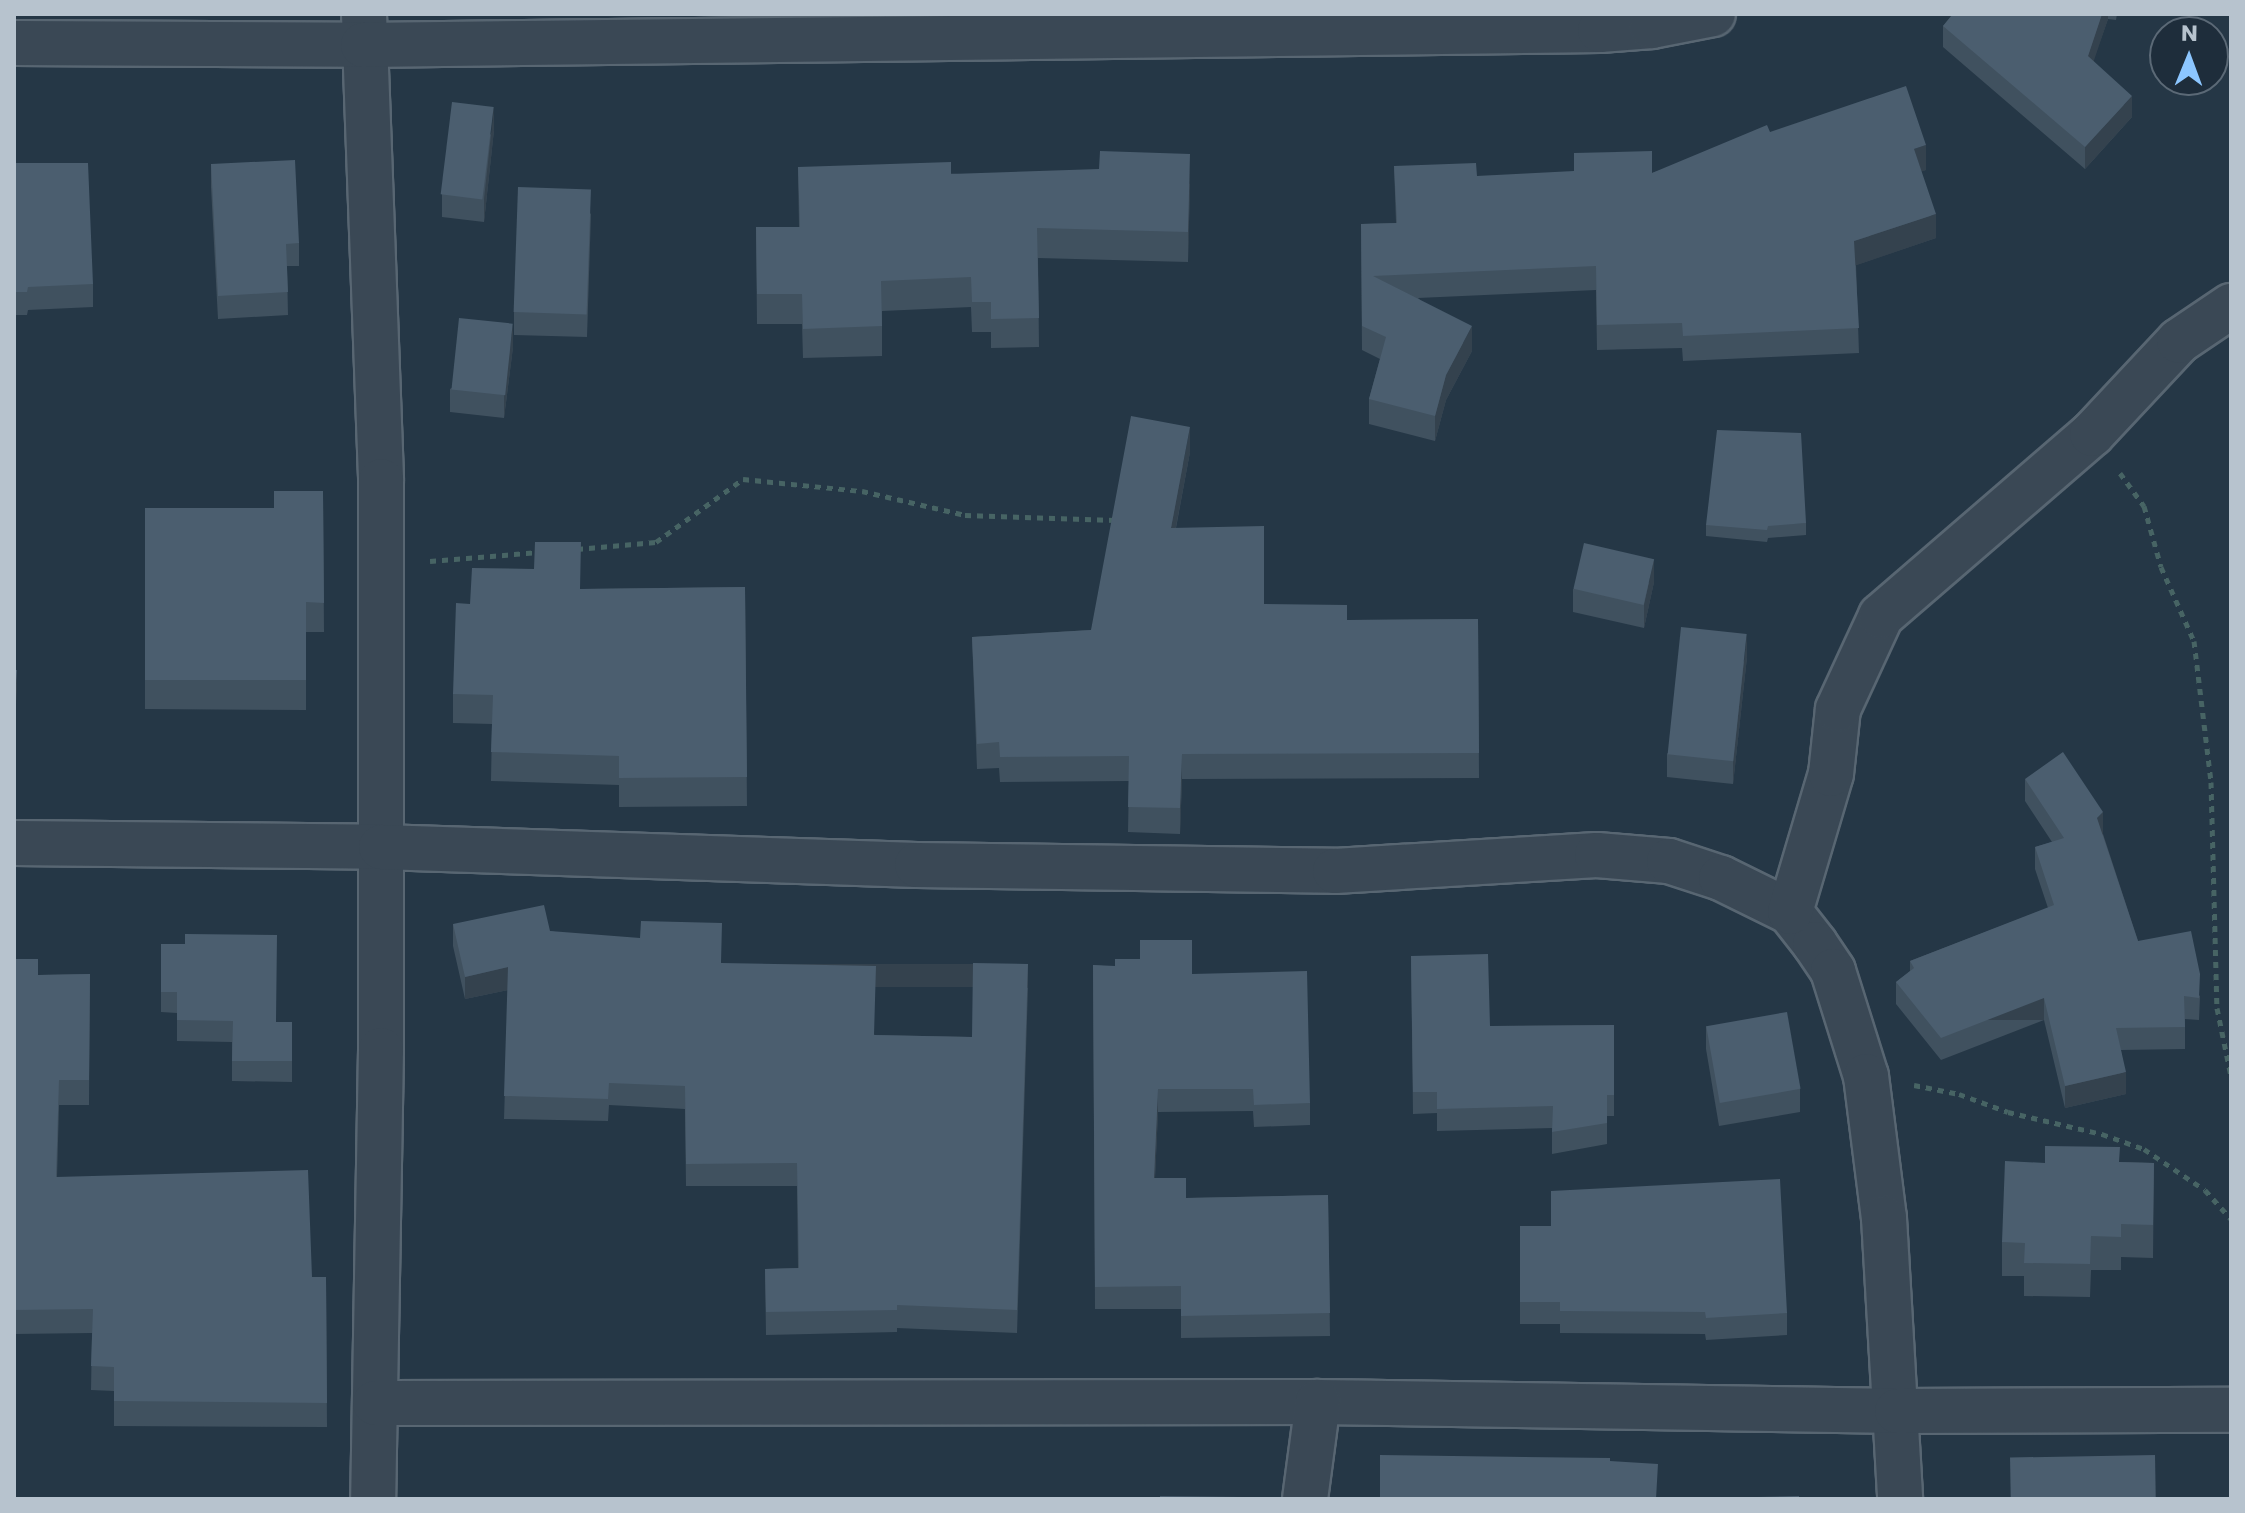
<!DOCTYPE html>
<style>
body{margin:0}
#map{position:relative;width:2245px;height:1513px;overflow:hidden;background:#253746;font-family:Poppins,sans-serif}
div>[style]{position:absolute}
.path>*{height:5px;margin-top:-2.5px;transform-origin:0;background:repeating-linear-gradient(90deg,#476464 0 6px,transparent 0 12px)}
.roads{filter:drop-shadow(2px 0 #586672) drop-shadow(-2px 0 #586672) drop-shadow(0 2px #586672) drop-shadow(0 -2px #586672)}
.minor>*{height:44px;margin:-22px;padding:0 22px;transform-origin:22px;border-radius:22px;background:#3a4855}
.wall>*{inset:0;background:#40515f}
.shaded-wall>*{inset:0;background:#34424e;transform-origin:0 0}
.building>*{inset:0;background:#4b5e6f;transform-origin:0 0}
span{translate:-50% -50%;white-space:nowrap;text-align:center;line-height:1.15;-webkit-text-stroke:6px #1e2d3b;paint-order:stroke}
.frame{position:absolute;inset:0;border:16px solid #b7c3ce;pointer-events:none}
.north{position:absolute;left:2149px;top:16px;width:80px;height:80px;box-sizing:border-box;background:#1e2d3b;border:2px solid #5b6976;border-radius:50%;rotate:1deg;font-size:22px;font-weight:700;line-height:32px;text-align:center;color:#b7c3ce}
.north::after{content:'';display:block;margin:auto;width:28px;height:36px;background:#8cc6ff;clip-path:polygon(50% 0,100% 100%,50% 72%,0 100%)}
</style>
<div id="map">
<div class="path">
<i style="left:2120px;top:473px;width:41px;rotate:54deg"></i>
<i style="left:2144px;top:506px;width:63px;rotate:74.4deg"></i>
<i style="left:2161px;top:567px;width:81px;rotate:66deg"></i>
<i style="left:2194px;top:641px;width:142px;rotate:83.1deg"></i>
<i style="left:2211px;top:782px;width:226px;rotate:88.5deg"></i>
<i style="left:2217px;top:1008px;width:69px;rotate:78.4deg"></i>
<i style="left:577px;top:549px;width:79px;rotate:-5.1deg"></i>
<i style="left:656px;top:542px;width:107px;rotate:-35.9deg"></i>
<i style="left:743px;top:479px;width:120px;rotate:5.8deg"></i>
<i style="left:862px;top:491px;width:106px;rotate:13.1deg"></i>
<i style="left:965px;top:515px;width:150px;rotate:1.9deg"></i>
<i style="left:430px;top:561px;width:109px;rotate:-4.7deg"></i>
<i style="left:1914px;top:1085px;width:46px;rotate:11.3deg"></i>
<i style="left:1959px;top:1094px;width:52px;rotate:20.2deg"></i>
<i style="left:2008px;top:1112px;width:97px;rotate:13.2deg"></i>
<i style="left:2102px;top:1134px;width:45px;rotate:19.7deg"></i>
<i style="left:2144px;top:1149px;width:73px;rotate:33.9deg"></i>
<i style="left:2205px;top:1190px;width:39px;rotate:48deg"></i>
</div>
<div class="roads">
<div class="minor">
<i style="left:364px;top:14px;width:467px;rotate:87.9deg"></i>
<i style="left:381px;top:481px;width:569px;rotate:90deg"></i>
<i style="left:381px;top:1050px;width:449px;rotate:91deg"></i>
<i style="left:14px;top:43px;width:349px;rotate:0.3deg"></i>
<i style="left:363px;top:45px;width:1237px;rotate:-0.69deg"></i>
<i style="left:1600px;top:30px;width:52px;rotate:-4.4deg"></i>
<i style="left:1652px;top:26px;width:62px;rotate:-11.1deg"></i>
<i style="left:14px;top:843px;width:367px;rotate:0.6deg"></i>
<i style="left:381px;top:847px;width:536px;rotate:1.92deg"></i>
<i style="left:917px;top:865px;width:418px;rotate:0.8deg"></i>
<i style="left:1335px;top:871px;width:262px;rotate:-3.5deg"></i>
<i style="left:1597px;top:855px;width:72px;rotate:4.8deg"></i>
<i style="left:1669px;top:861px;width:55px;rotate:18.1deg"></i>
<i style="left:1721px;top:878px;width:77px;rotate:26.2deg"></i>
<i style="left:1790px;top:912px;width:41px;rotate:52deg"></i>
<i style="left:1815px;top:944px;width:32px;rotate:56deg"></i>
<i style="left:1833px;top:971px;width:110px;rotate:72.6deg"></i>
<i style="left:1866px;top:1076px;width:143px;rotate:82.8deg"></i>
<i style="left:1884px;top:1218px;width:281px;rotate:86.7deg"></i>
<i style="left:1790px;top:912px;width:144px;rotate:-73.5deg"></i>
<i style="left:1831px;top:774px;width:65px;rotate:-83.9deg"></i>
<i style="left:1838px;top:709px;width:102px;rotate:-65.2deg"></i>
<i style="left:1881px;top:616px;width:279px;rotate:-40.8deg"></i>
<i style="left:2092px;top:434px;width:127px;rotate:-46.9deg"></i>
<i style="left:2179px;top:341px;width:63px;rotate:-33.9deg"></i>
<i style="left:375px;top:1403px;width:943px;rotate:-0.06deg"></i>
<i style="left:1318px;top:1402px;width:579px;rotate:0.89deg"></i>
<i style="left:1897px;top:1411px;width:334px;rotate:-0.2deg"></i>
<i style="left:1305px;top:1499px;width:98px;rotate:-82.4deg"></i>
</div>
</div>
<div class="wall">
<i style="clip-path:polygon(1946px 14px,2117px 14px,2116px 20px,2108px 19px,2093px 61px,2132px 117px,2085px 169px,1943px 47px,1943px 26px,1951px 16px)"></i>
<i style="clip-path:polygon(494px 130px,484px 222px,442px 217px,442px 194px)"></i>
<i style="clip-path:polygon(1770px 132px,1926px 170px,1921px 171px,1936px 238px,1856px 265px,1859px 353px,1683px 361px,1682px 348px,1597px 350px,1596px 290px,1418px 298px,1472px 351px,1446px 400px,1435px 441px,1369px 424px,1369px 399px,1380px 359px,1362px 350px,1361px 224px,1396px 223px,1394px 166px,1477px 176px,1652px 173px)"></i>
<i style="clip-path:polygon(14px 163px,93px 284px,93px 307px,28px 310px,27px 315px,14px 315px)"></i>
<i style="clip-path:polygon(211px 164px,299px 243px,299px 266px,287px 266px,288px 315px,218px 319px,211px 187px)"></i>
<i style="clip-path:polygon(798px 167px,1190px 184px,1188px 262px,1038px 258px,1039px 347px,991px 348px,991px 332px,972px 332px,971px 307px,882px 311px,882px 356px,803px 358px,802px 324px,757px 324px,756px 227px,799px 227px)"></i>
<i style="clip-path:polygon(591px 213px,587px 337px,514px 335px,514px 312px)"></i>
<i style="clip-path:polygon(513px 347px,504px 418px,450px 412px,450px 389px)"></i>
<i style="clip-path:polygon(1190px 452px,1176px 528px,1264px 604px,1347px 620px,1478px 619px,1479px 778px,1182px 779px,1180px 834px,1128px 832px,1129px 781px,1000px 782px,999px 768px,977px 769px,972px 637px,1091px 630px)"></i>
<i style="clip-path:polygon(323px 491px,324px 632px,306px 632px,306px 710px,145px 709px,145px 508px,274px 508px)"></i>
<i style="clip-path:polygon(1806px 523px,1806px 535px,1768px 538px,1767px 542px,1706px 536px,1706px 525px)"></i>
<i style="clip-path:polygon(1654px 582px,1644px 628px,1573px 612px,1573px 589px)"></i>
<i style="clip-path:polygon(745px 587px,747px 806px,619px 807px,619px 785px,491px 781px,492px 724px,453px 723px,453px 694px,581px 589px)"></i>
<i style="clip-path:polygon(1747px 657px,1733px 784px,1667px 777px,1667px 754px)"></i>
<i style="clip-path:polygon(2025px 779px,2103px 834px,2138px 941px,2200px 996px,2199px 1020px,2185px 1019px,2185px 1049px,2121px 1050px,2126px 1094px,2065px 1108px,2044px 1020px,1941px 1060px,1896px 1004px,1896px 982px,1910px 971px,1910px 961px,2048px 908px,2035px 869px,2035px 847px,2052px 842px,2025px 801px)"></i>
<i style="clip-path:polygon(453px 924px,550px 931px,722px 963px,875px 1035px,972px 1037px,1028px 987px,1017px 1333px,897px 1328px,897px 1332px,766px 1335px,765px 1269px,798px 1268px,797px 1186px,686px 1186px,685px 1109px,609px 1105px,608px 1121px,504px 1119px,508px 990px,465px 999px,453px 946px)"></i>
<i style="clip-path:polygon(161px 944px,276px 1022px,292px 1022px,292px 1082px,232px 1081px,232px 1042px,177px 1041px,177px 1013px,161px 1012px)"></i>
<i style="clip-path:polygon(1411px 956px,1490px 1026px,1614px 1025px,1614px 1116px,1607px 1116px,1607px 1144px,1552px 1154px,1552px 1128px,1437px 1131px,1437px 1113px,1413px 1114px)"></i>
<i style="clip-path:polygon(14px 959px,38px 975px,90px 974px,89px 1105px,59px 1105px,57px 1177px,312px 1277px,326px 1277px,327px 1427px,114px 1426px,114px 1391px,91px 1390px,92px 1333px,14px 1334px)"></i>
<i style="clip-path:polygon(1093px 965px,1192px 974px,1310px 1103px,1310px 1125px,1254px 1127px,1253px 1111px,1158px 1112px,1155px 1178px,1186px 1198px,1328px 1195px,1330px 1336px,1181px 1338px,1181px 1309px,1095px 1309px)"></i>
<i style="clip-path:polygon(1706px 1026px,1800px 1089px,1800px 1112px,1719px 1126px,1706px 1049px)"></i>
<i style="clip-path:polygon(2120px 1162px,2154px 1163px,2153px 1258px,2121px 1257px,2121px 1270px,2091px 1270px,2090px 1297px,2024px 1296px,2024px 1276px,2002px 1276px,2002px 1242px,2045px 1163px)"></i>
<i style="clip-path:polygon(1520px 1226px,1787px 1313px,1787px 1335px,1706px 1340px,1705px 1334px,1560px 1333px,1560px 1324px,1520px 1324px)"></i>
</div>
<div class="shaded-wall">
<i style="clip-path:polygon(2102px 14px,2108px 14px,2108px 19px,2088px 78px,2088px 56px)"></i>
<i style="clip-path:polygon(2132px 96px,2132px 117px,2085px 169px,2085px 147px)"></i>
<i style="clip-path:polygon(494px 107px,494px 130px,484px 222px,484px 199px)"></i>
<i style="clip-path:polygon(1926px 145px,1926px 170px,1914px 174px,1914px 149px)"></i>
<i style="clip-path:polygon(1190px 154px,1190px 184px,1188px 262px,1188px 232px)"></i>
<i style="clip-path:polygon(1936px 214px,1936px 238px,1854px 266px,1854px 241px)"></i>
<i style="clip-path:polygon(513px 324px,513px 347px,504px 418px,504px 395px)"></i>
<i style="clip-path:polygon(1472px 326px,1472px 351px,1446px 400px,1435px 441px,1435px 416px,1446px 375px)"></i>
<i style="clip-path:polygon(1190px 427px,1190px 452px,1171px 553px,1171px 528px)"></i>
<i style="clip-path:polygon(1654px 559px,1654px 582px,1644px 628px,1644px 605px)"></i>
<i style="clip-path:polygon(1747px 634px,1747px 657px,1733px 784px,1733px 761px)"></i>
<i style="clip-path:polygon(17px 670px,17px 691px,14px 732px,14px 711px)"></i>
<i style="clip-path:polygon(1182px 754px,1182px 779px,1180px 834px,1180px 808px)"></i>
<i style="clip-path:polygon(2103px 812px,2103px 834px,2097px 840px,2097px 818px)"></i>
<i style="left:1028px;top:964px;width:23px;height:346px;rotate:90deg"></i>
<i style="clip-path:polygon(508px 967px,508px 990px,465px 999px,465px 977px)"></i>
<i style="left:2044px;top:998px;width:22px;height:110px;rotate:90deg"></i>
<i style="clip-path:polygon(2126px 1072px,2126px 1094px,2065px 1108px,2065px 1086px)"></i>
<i style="clip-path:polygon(1158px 1089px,1158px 1112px,1154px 1200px,1154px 1178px)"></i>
</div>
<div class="building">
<i style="clip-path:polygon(1953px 14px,2102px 14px,2088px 56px,2132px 96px,2085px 147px,1943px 26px)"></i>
<i style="clip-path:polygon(1906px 86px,1926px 145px,1914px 149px,1936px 214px,1854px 241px,1859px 328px,1683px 336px,1682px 323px,1597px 325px,1596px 266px,1373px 276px,1472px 326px,1446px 375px,1435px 416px,1369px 399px,1386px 337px,1362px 326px,1361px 224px,1397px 223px,1394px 166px,1476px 163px,1477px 176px,1574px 171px,1574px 153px,1652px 151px,1652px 173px,1767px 125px,1770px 132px)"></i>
<i style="left:452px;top:102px;width:42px;height:93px;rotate:7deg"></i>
<i style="clip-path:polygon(1100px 151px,1190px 154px,1188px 232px,1037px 228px,1039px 318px,991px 319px,991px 302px,972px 302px,971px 277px,881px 281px,882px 326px,803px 329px,802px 294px,757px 294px,756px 227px,800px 227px,798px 167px,951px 162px,951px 174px,1099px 169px)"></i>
<i style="clip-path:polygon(295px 160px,299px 243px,286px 244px,288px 292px,218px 296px,211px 164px)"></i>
<i style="clip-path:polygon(14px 163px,88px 163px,93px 284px,28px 287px,27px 292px,14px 292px)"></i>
<i style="left:518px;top:187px;width:73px;height:125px;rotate:2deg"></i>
<i style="left:459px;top:318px;width:54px;height:72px;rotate:6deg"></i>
<i style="clip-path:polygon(1131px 416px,1190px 427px,1171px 528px,1264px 526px,1264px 604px,1347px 605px,1347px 620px,1478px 619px,1479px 753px,1182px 754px,1180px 808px,1128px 807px,1129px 756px,1000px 757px,999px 742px,977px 744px,972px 637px,1091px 630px)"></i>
<i style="clip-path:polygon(1717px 430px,1801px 433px,1806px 523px,1768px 526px,1767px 530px,1706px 525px)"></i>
<i style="clip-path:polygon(274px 491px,323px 491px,324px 603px,306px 602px,306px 680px,145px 680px,145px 508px,274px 508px)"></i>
<i style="clip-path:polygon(535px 542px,581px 542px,580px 589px,745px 587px,747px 777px,619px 778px,619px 756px,491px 752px,493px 695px,453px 694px,456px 603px,470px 604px,472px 568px,534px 569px)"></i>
<i style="left:1584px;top:543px;width:72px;height:47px;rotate:13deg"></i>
<i style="left:1681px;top:627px;width:66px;height:128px;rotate:6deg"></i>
<i style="clip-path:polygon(14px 670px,17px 670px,14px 711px)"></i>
<i style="clip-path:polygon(2063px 752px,2103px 812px,2097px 818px,2138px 941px,2191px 931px,2200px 974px,2199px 998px,2184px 996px,2185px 1027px,2116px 1028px,2126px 1072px,2065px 1086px,2044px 998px,1941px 1038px,1896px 982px,1914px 968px,1910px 961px,2054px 905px,2035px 847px,2064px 838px,2025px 779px)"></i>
<i style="clip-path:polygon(544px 905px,550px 931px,640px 938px,641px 921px,722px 923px,721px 963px,876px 966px,874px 1035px,972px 1037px,973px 963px,1028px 964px,1017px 1310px,897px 1305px,897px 1310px,766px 1312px,765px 1269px,799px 1268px,797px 1163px,686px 1164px,685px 1086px,609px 1083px,608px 1099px,504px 1096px,508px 967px,465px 977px,453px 924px)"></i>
<i style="clip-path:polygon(185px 934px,277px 935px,276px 1022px,292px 1022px,292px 1061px,232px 1061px,233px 1021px,177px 1020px,177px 992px,161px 992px,161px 944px,185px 944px)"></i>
<i style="clip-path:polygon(1140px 940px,1192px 940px,1192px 974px,1307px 971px,1310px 1103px,1254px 1105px,1253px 1089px,1158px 1089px,1154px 1178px,1186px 1178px,1186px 1198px,1328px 1195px,1330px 1313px,1181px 1316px,1181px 1286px,1095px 1287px,1093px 965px,1115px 966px,1115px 959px,1140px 959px)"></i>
<i style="clip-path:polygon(1488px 954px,1490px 1026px,1614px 1025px,1614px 1095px,1607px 1095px,1607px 1123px,1552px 1132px,1553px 1106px,1437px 1109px,1437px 1092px,1413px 1092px,1411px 956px)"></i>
<i style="clip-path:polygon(14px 959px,38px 959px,38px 975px,90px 974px,89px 1080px,59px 1080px,56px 1177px,308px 1170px,312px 1277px,326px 1277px,327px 1403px,114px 1401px,114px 1367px,91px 1366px,93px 1309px,14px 1310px)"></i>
<i style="left:1787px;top:1012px;width:78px;height:82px;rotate:80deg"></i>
<i style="clip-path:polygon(2045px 1146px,2120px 1147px,2119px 1162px,2154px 1163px,2153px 1225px,2121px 1224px,2121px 1237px,2091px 1236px,2090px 1264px,2024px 1263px,2025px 1243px,2002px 1242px,2005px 1161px,2045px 1163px)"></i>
<i style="clip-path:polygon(1780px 1179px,1787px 1313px,1706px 1318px,1705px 1312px,1560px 1311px,1560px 1302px,1520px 1302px,1520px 1226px,1551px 1226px,1551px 1191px)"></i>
<i style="clip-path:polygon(1380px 1455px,1610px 1458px,1610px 1461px,1658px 1464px,1656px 1499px,1380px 1499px)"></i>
<i style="left:2155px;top:1455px;width:44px;height:145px;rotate:89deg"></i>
<i style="clip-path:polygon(1160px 1496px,1244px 1497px,1244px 1499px,1160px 1499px)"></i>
<i style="clip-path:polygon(1799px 1496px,1799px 1499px,1664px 1499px)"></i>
</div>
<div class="frame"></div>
<div class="north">N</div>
</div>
